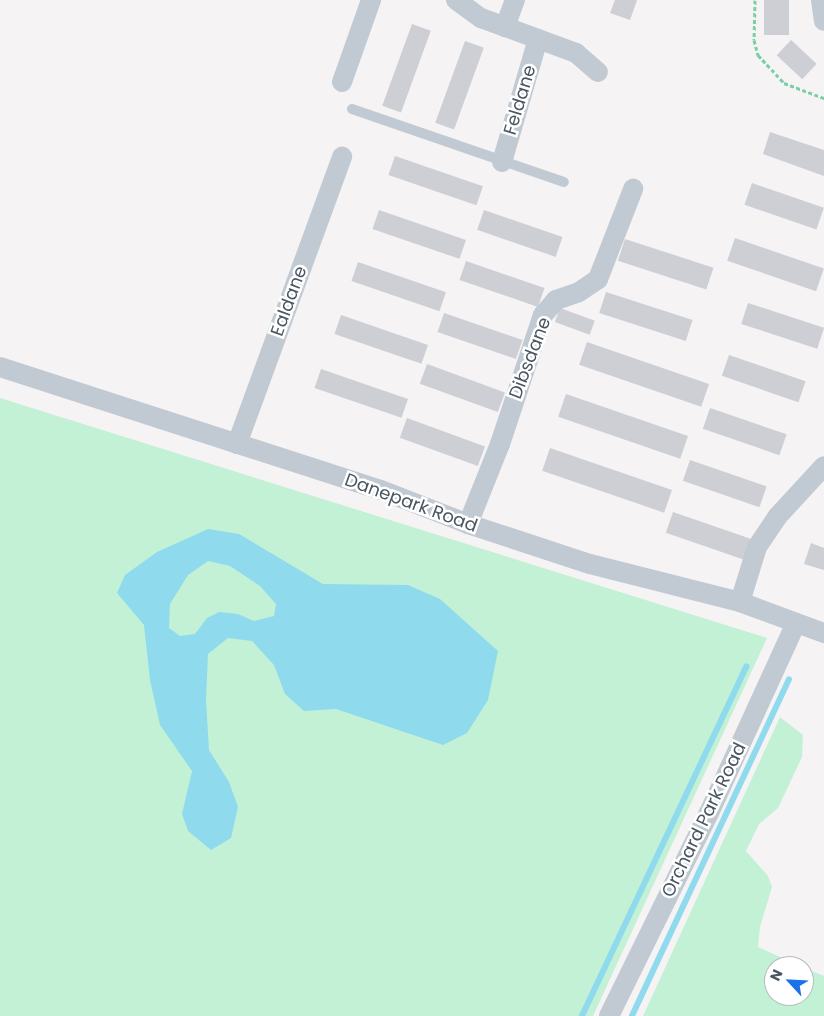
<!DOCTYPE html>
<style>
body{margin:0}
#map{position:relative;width:824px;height:1016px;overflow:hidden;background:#f5f3f3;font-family:Poppins,sans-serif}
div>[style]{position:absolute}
.green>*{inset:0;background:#c3f1d5}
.water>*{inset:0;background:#90daee}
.stream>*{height:5.5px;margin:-2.75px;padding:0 2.75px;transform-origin:2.75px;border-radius:2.75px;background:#90daee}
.building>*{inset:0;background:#cdcfd5;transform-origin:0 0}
.path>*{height:3px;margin-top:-1.5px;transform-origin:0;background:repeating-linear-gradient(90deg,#7ad0a6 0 4px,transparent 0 6.5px)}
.service>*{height:10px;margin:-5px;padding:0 5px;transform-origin:5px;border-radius:5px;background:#c1cad2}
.minor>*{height:20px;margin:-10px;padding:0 10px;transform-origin:10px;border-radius:10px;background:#c1cad2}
span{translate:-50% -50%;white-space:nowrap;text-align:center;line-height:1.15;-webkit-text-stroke:5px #fff;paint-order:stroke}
.street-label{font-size:18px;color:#4a5661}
.north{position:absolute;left:764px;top:956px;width:50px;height:50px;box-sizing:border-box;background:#fff;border:1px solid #b7bbc0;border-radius:50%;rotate:295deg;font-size:14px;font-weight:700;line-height:20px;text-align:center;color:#4a5661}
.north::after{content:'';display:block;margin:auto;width:18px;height:22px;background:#1a73e8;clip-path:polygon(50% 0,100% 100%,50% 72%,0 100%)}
</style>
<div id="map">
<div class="green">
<i style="clip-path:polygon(0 398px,767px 638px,593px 1016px,0 1016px)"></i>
<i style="clip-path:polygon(780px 717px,803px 735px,802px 757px,778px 808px,759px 824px,746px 851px,768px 876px,772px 887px,760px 927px,758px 947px,800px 966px,774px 966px,774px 996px,804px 996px,804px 968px,824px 976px,824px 1016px,643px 1016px)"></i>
</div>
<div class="water">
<i style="clip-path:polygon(evenodd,208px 529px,239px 534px,323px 584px,408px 585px,440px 599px,498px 651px,488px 700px,467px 733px,443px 745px,336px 709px,304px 711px,285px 694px,274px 665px,252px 641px,228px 638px,208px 654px,206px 700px,209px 750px,229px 782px,238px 807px,231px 838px,211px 850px,188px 831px,182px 814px,192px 771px,160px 725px,150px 680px,144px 625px,117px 593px,125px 575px,157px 552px,208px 529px,208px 561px,230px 566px,260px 586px,276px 604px,274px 616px,254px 621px,238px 614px,219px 612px,207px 618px,195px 634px,180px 636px,169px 628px,170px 604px,188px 575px,208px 561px)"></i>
</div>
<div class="stream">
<i style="left:582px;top:1016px;width:386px;rotate:-64.8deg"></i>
<i style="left:632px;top:1016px;width:371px;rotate:-65deg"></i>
</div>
<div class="building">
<i style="clip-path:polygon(615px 0,637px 0,630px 20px,610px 13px)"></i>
<i style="left:764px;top:0;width:25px;height:35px"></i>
<i style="left:412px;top:24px;width:20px;height:87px;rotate:20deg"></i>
<i style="left:791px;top:40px;width:35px;height:21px;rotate:43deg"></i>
<i style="left:465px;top:41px;width:20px;height:87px;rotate:20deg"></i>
<i style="clip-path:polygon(770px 132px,824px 150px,824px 176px,763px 154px)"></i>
<i style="left:395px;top:156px;width:93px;height:20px;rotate:19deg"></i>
<i style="left:752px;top:183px;width:76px;height:23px;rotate:19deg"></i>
<i style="left:379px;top:210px;width:92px;height:20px;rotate:19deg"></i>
<i style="left:484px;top:210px;width:83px;height:21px;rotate:19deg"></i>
<i style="left:735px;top:238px;width:94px;height:24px;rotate:19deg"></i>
<i style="left:625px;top:239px;width:93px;height:23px;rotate:18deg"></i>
<i style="left:466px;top:261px;width:83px;height:20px;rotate:19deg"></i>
<i style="left:358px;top:262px;width:93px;height:20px;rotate:19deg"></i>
<i style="left:606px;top:292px;width:91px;height:22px;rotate:18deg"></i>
<i style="left:748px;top:303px;width:80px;height:22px;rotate:18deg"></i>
<i style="left:560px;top:308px;width:37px;height:15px;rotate:20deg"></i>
<i style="left:444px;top:313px;width:83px;height:20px;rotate:19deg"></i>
<i style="left:341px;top:315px;width:92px;height:20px;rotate:19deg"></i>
<i style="left:587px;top:342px;width:129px;height:24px;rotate:19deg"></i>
<i style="left:729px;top:355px;width:81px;height:22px;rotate:19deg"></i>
<i style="left:427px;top:364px;width:83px;height:21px;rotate:20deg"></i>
<i style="left:321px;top:369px;width:92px;height:20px;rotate:19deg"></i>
<i style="left:566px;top:394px;width:129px;height:24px;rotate:19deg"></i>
<i style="left:710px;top:408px;width:81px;height:22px;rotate:19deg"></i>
<i style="left:407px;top:418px;width:83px;height:21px;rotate:20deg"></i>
<i style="left:550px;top:448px;width:129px;height:24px;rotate:19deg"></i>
<i style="left:690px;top:460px;width:81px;height:22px;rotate:19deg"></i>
<i style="left:673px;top:512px;width:82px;height:22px;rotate:19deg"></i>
<i style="clip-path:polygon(811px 543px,824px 548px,824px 570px,804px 564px)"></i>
</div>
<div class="path">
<i style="left:755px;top:0;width:40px;rotate:91.4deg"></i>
<i style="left:754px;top:40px;width:16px;rotate:75deg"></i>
<i style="left:758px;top:55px;width:38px;rotate:47deg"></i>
<i style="left:784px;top:83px;width:43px;rotate:20.6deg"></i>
</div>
<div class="service">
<i style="left:352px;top:109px;width:224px;rotate:19deg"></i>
</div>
<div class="minor">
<i style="left:456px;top:0;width:31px;rotate:36deg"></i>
<i style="left:481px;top:18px;width:101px;rotate:20.2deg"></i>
<i style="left:576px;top:53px;width:29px;rotate:41deg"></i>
<i style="left:821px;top:0;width:21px;rotate:82deg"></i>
<i style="left:505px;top:27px;width:29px;rotate:-70deg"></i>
<i style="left:342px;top:82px;width:87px;rotate:-70.5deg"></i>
<i style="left:502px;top:162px;width:128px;rotate:-73.7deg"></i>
<i style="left:0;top:367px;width:400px;rotate:17.9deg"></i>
<i style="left:381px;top:490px;width:93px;rotate:21.3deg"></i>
<i style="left:468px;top:524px;width:128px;rotate:18.2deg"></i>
<i style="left:590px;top:564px;width:155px;rotate:14.2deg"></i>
<i style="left:740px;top:602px;width:90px;rotate:20.3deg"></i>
<i style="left:237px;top:444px;width:306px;rotate:-69.9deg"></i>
<i style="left:468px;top:524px;width:86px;rotate:-68.2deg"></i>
<i style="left:500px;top:444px;width:136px;rotate:-71.6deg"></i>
<i style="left:543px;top:315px;width:20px;rotate:-49deg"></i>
<i style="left:556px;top:300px;width:24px;rotate:-19deg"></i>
<i style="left:579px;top:292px;width:23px;rotate:-34deg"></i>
<i style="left:598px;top:279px;width:97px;rotate:-68.7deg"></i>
<i style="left:740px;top:602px;width:58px;rotate:-72.8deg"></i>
<i style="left:757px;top:547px;width:36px;rotate:-56deg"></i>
<i style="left:777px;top:517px;width:69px;rotate:-47.3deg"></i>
<i style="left:609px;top:1016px;width:226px;rotate:-63.8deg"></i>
<i style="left:709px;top:813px;width:209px;rotate:-65.4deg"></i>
</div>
<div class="street-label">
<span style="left:520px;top:100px;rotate:-73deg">Feldane</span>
<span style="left:289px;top:301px;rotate:-70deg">Ealdane</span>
<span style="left:530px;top:358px;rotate:-69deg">Dibsdane</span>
<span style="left:411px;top:503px;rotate:20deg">Danepark Road</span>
<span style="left:704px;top:820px;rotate:-64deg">Orchard Park Road</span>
</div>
<div class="north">N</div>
</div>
